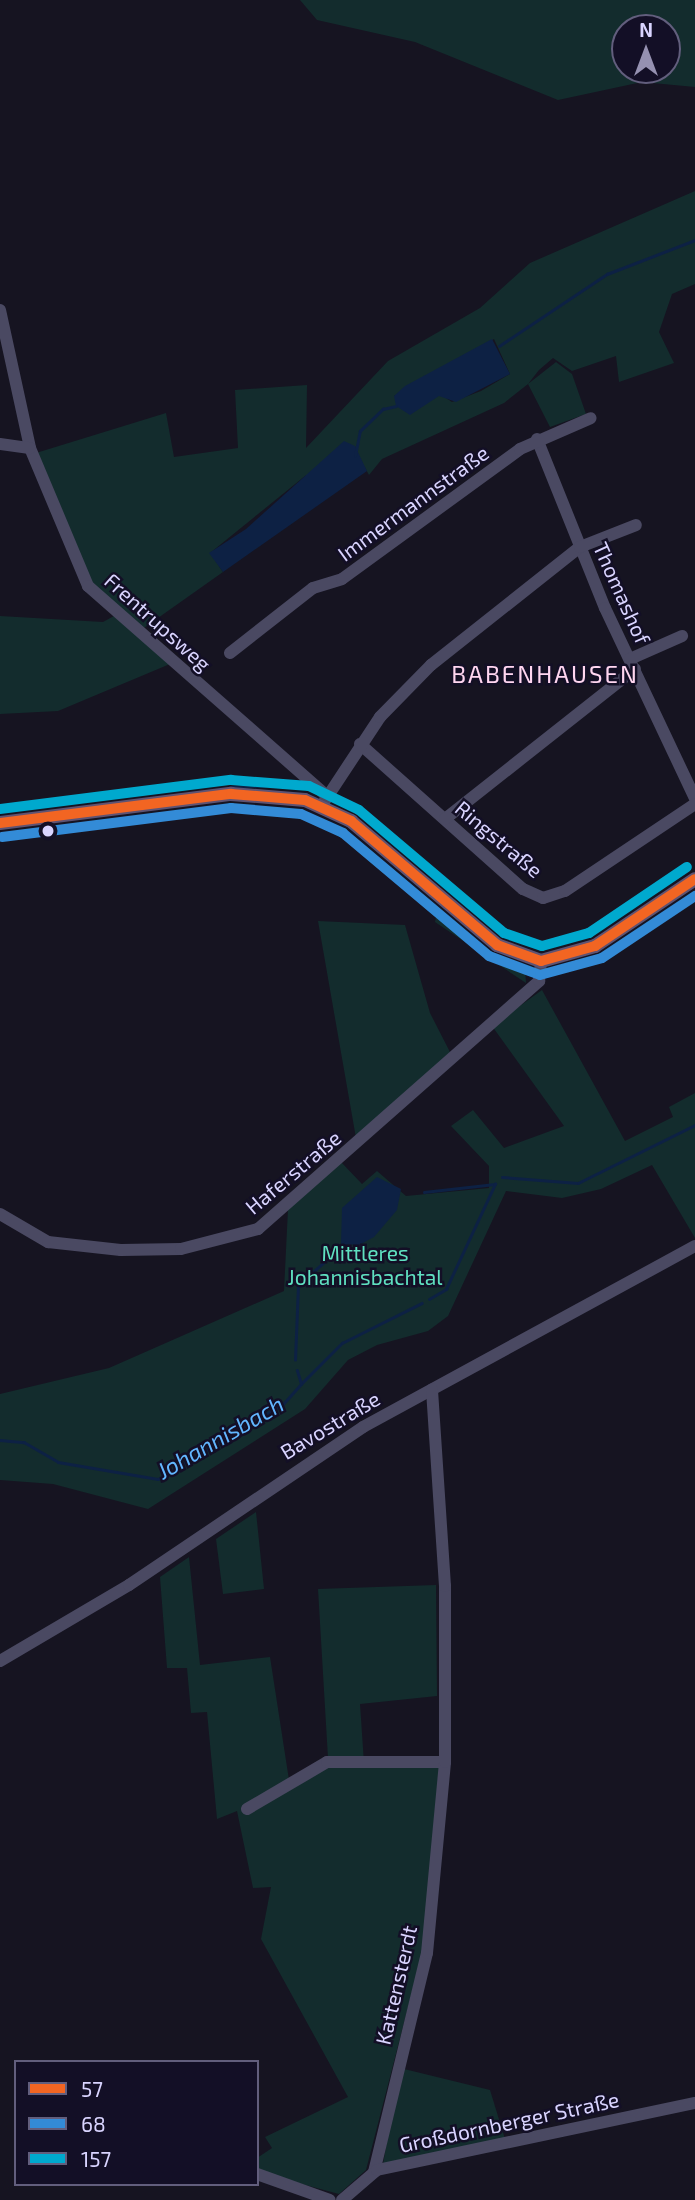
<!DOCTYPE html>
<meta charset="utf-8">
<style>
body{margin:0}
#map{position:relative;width:695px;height:2200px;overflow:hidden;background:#161421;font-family:"Exo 2",sans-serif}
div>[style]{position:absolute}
.green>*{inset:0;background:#132c2d}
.water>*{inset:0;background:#0d2144}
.stream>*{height:2.5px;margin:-1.25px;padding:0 1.25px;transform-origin:1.25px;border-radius:1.25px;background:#0d2144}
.minor>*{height:12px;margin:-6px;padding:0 6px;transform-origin:6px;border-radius:6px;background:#4a4962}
.major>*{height:14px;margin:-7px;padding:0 7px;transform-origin:7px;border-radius:7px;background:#5e5373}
.bus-1>*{height:10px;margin:-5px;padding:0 5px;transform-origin:5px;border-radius:5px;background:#f26522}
.bus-2>*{height:10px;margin:-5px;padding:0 5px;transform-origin:5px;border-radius:5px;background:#338bd7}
.bus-3>*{height:10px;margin:-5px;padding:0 5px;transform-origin:5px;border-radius:5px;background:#00a9ce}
.dots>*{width:19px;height:19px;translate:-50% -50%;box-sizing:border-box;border:4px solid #130f26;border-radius:50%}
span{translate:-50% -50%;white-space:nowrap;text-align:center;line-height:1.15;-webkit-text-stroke:5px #130f26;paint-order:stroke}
.street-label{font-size:21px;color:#d9d4ff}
.park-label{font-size:21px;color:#5fe0c0}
.water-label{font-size:23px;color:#62b6ff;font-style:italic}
.quarter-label{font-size:24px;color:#ffd6f0;letter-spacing:2px}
.legend{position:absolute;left:14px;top:2060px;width:245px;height:126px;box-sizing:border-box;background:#130f26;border:2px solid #625e7d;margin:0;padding:9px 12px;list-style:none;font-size:21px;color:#d9d4ff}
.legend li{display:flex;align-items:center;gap:14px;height:35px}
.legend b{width:35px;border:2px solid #625e7d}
.north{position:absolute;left:611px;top:14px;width:70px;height:70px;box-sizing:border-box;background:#130f26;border:2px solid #625e7d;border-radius:50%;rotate:0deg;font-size:19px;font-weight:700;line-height:28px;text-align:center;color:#d9d4ff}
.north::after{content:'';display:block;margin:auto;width:24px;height:32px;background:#9591b1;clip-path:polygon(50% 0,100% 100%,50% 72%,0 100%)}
</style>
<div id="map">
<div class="green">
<i style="clip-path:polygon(evenodd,300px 0,695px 0,695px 87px,642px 82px,558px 100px,415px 42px,317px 20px,300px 0,667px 28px,667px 70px,625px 70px,625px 28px,667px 28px)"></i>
<i style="clip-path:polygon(evenodd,695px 191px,695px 284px,672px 294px,659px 332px,674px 363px,619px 382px,616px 356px,572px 371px,553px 358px,539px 370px,528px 384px,556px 362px,572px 374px,586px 414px,550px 427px,528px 384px,504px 403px,382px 459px,369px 475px,356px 451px,305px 476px,210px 553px,223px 572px,141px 630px,90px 585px,36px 453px,166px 413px,174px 457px,238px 448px,235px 390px,307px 385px,306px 448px,388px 361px,480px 308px,530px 263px,695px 191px,494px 339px,510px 374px,481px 391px,452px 402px,443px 396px,394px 396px,494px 339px)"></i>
<i style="clip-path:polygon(0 616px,103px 622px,114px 616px,170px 664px,58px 711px,0 714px)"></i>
<i style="clip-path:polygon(437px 912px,493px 954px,525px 967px,526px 983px,435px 922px)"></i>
<i style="clip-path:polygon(318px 921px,405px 925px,430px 1013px,451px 1054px,356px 1138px)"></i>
<i style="clip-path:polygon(542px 990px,625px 1141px,673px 1117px,669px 1107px,695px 1093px,695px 1238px,652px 1165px,601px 1189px,562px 1198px,506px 1191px,448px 1316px,428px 1331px,377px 1345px,348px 1360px,305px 1409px,148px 1509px,53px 1484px,0 1480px,0 1394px,109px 1368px,284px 1291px,288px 1209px,341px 1162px,362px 1184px,377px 1171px,406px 1196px,489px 1188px,489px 1166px,451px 1126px,473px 1110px,504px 1148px,564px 1126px,492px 1026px)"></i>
<i style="clip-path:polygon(256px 1512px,264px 1589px,223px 1594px,216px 1539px)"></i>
<i style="clip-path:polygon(189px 1557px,200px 1665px,270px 1657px,289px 1780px,328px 1758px,318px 1589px,436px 1585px,437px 1696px,360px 1704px,364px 1763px,440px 1765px,423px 1949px,366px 2170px,339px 2194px,257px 2172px,257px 2158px,272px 2148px,265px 2137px,348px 2097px,261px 1939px,271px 1887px,253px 1888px,237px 1811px,217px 1819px,207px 1712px,191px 1713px,187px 1668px,167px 1668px,160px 1577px)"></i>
<i style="clip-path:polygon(400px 2068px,490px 2090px,505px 2139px,383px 2164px)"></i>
</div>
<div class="water">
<i style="clip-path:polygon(492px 339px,510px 374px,456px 402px,439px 396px,410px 415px,396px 406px,394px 396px,405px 386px)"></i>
<i style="clip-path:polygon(344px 441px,355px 446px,367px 471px,223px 572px,209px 553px,246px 529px)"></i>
<i style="clip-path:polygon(377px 1177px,401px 1189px,397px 1210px,374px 1237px,359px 1245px,341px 1244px,342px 1208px)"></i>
</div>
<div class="stream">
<i style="left:499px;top:346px;width:130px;rotate:-33.7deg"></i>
<i style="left:607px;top:274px;width:94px;rotate:-21.1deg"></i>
<i style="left:355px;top:456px;width:25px;rotate:-79deg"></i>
<i style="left:360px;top:431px;width:32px;rotate:-44deg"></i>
<i style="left:383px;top:409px;width:13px;rotate:-13deg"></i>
<i style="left:230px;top:787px;width:35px;rotate:-2deg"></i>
<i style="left:502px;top:1177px;width:76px;rotate:4.5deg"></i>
<i style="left:578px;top:1183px;width:131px;rotate:-26.4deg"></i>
<i style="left:424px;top:1192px;width:71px;rotate:-6.4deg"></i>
<i style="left:429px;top:1299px;width:20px;rotate:-30deg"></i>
<i style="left:446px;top:1289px;width:116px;rotate:-65deg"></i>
<i style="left:295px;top:1360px;width:75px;rotate:-87.7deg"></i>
<i style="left:298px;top:1285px;width:65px;rotate:-41.3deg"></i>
<i style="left:301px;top:1384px;width:58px;rotate:-45deg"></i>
<i style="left:342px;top:1343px;width:89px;rotate:-26.6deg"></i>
<i style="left:0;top:1440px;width:24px;rotate:5deg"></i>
<i style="left:24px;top:1442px;width:39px;rotate:30deg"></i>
<i style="left:58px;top:1462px;width:101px;rotate:9.6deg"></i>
<i style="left:158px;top:1479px;width:146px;rotate:-31deg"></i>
<i style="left:283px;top:1404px;width:27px;rotate:-48deg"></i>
<i style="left:301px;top:1384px;width:14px;rotate:-107deg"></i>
</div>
<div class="minor">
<i style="left:0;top:310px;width:141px;rotate:77.7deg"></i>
<i style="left:30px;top:448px;width:150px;rotate:67.2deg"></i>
<i style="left:88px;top:586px;width:317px;rotate:41.3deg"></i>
<i style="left:537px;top:439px;width:182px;rotate:68.1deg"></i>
<i style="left:605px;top:608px;width:210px;rotate:64.7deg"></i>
<i style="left:0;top:444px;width:30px;rotate:8deg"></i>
<i style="left:230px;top:653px;width:105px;rotate:-38.1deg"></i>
<i style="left:313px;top:588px;width:30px;rotate:-17deg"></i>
<i style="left:342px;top:579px;width:220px;rotate:-36.1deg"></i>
<i style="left:520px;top:449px;width:77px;rotate:-23.6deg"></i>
<i style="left:630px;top:659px;width:57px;rotate:-23.9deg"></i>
<i style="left:360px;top:744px;width:218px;rotate:41.7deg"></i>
<i style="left:523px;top:889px;width:22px;rotate:24deg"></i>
<i style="left:543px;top:898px;width:23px;rotate:-18deg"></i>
<i style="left:565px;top:891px;width:156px;rotate:-33.8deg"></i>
<i style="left:324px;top:802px;width:102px;rotate:-56.6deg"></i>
<i style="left:380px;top:717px;width:73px;rotate:-45.6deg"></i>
<i style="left:431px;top:665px;width:190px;rotate:-38.4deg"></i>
<i style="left:580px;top:547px;width:60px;rotate:-21.4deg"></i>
<i style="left:445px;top:819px;width:242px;rotate:-38.3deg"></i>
<i style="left:0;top:1214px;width:56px;rotate:30.3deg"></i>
<i style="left:48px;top:1242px;width:73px;rotate:6.3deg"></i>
<i style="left:121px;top:1250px;width:60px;rotate:-1deg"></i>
<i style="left:181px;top:1249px;width:80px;rotate:-14.6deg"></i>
<i style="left:258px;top:1229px;width:375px;rotate:-41.4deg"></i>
<i style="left:539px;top:981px;width:20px;rotate:-84deg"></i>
<i style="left:0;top:1661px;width:150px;rotate:-30.5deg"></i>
<i style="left:129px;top:1585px;width:282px;rotate:-34deg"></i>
<i style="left:363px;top:1427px;width:378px;rotate:-28.6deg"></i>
<i style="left:247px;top:1809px;width:93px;rotate:-30.4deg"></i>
<i style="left:327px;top:1762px;width:118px"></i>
<i style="left:374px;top:2172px;width:225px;rotate:-76.4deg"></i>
<i style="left:427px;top:1953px;width:192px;rotate:-84.6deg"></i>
<i style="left:445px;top:1762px;width:176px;rotate:-90deg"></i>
<i style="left:445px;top:1586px;width:197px;rotate:-93.8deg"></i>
<i style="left:257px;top:2174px;width:77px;rotate:19.6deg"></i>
<i style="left:342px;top:2200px;width:46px;rotate:-40.6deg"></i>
<i style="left:377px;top:2170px;width:325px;rotate:-11.9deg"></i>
</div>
<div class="major">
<i style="left:0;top:823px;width:233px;rotate:-7.2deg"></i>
<i style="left:231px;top:794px;width:74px;rotate:4.6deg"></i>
<i style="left:305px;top:800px;width:51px;rotate:24.5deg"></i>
<i style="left:351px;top:821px;width:192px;rotate:40.3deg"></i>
<i style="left:497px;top:945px;width:47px;rotate:20deg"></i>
<i style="left:541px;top:961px;width:56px;rotate:-15.5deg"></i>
<i style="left:595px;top:946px;width:120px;rotate:-33.8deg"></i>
</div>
<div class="bus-1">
<i style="left:0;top:823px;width:233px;rotate:-7.2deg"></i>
<i style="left:231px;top:794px;width:74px;rotate:4.6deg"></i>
<i style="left:305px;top:800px;width:51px;rotate:24.5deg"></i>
<i style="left:351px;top:821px;width:192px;rotate:40.3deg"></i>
<i style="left:497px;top:945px;width:47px;rotate:20deg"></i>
<i style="left:541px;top:961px;width:56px;rotate:-15.5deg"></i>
<i style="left:595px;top:946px;width:120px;rotate:-33.8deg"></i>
</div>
<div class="bus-2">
<i style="left:2px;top:837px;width:231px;rotate:-7.2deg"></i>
<i style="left:231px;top:808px;width:70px;rotate:4.9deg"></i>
<i style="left:301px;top:814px;width:46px;rotate:24.3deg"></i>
<i style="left:343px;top:833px;width:191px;rotate:40.1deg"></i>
<i style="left:489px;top:956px;width:54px;rotate:20.4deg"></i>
<i style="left:540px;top:975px;width:64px;rotate:-15.3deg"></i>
<i style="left:602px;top:958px;width:112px;rotate:-33.7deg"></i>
</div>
<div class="bus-3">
<i style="left:0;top:809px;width:233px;rotate:-7.2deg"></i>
<i style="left:231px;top:780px;width:78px;rotate:4.4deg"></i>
<i style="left:309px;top:786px;width:55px;rotate:25.6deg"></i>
<i style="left:359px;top:810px;width:190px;rotate:40.3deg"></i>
<i style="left:504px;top:933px;width:40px;rotate:18.9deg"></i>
<i style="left:542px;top:946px;width:49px;rotate:-15.5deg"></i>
<i style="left:589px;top:933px;width:118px;rotate:-34deg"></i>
</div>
<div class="dots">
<i style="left:48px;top:831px;background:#d9d4ff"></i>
</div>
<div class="street-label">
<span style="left:413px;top:503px;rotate:-36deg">Immermannstraße</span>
<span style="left:622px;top:593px;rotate:66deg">Thomashof</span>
<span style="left:158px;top:622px;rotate:42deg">Frentrupsweg</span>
<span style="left:499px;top:839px;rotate:40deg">Ringstraße</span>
<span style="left:293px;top:1172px;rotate:-40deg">Haferstraße</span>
<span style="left:330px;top:1425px;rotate:-31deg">Bavostraße</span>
<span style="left:396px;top:1985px;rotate:-77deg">Kattensterdt</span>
<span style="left:509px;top:2122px;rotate:-12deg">Großdornberger Straße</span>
</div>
<div class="park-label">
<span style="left:365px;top:1265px">Mittleres<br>Johannisbachtal</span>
</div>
<div class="water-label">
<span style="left:220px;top:1437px;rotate:-30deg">Johannisbach</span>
</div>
<div class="quarter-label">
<span style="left:545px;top:674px">BABENHAUSEN</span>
</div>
<ul class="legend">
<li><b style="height:9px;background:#f26522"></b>57</li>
<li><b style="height:9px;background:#338bd7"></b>68</li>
<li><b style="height:9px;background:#00a9ce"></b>157</li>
</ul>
<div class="north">N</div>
</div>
